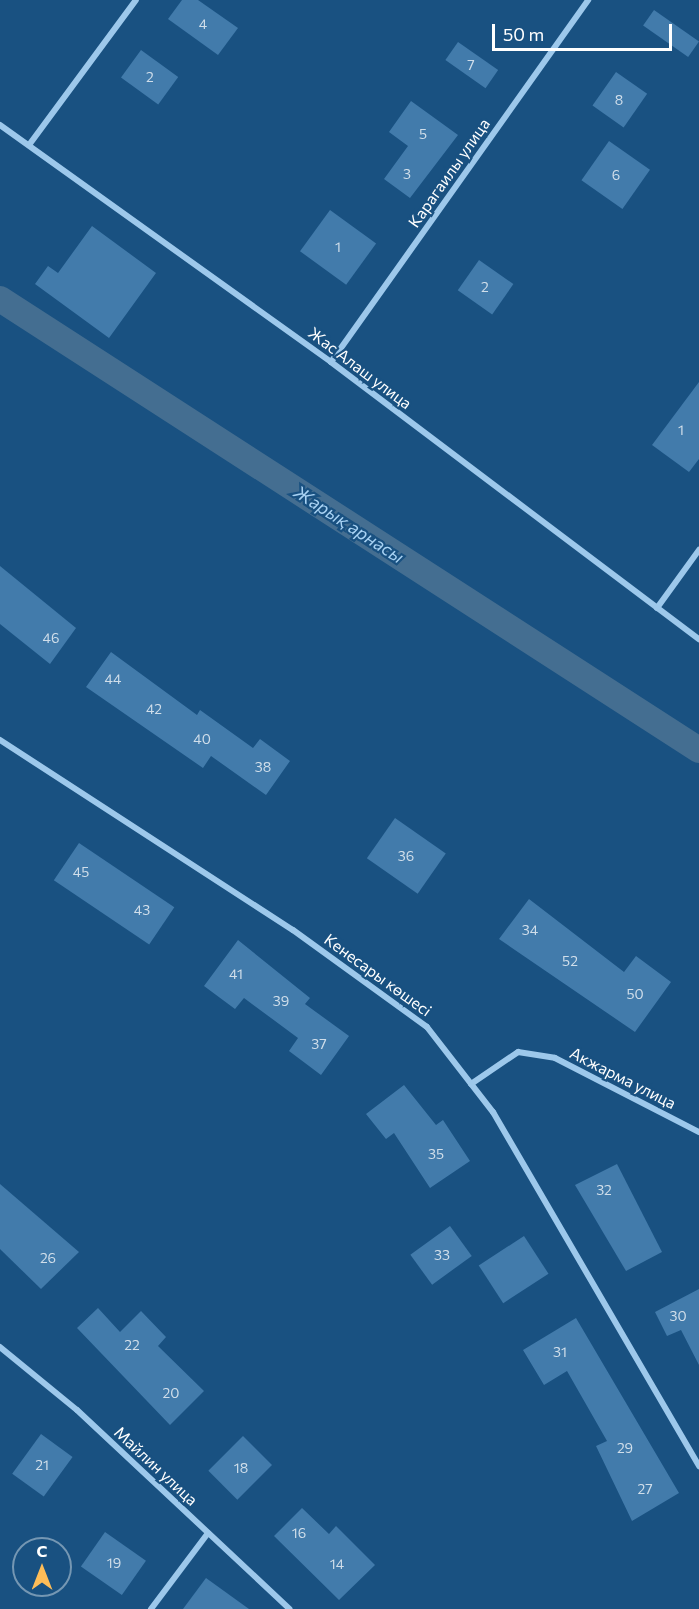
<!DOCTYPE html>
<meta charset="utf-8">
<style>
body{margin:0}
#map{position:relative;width:699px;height:1609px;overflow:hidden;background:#195181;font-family:Commissioner,sans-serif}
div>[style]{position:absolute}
.canal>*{height:26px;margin:-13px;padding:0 13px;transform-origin:13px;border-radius:13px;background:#446e91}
.building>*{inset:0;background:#427bab;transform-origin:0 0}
.street>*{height:6px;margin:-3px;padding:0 3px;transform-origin:3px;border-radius:3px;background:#9dc8eb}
span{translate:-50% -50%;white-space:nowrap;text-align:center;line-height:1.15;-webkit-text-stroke:4.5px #195181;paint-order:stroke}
.number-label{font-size:14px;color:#d0deea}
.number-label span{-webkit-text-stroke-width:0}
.street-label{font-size:16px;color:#fff}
.water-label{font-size:18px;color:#a8d2f3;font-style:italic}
.north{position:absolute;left:12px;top:1537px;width:60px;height:60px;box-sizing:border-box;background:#195181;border:2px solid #7597b3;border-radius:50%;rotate:0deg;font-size:16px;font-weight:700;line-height:24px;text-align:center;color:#fff}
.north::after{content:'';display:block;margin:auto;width:21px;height:27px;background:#febd58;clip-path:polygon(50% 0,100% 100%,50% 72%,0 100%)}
.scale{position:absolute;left:492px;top:24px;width:180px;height:27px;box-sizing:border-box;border:3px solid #fff;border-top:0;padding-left:8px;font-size:18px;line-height:21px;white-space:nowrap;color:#fff;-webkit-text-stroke:4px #195181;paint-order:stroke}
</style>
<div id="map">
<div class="canal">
<i style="left:0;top:299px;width:832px;rotate:32.83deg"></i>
</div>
<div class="building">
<i style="clip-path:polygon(182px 0,198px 0,238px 28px,218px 55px,168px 19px)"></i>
<i style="left:654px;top:10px;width:55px;height:19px;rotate:35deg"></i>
<i style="left:458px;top:42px;width:49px;height:22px;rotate:35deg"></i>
<i style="left:141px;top:50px;width:46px;height:34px;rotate:36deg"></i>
<i style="left:616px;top:72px;width:38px;height:41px;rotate:35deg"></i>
<i style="clip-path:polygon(411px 101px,458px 135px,410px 198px,384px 179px,408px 146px,389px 132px)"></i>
<i style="left:609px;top:141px;width:50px;height:48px;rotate:35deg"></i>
<i style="left:330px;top:210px;width:57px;height:51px;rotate:36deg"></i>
<i style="clip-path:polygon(92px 226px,156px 273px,109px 338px,35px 284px,48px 266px,58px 273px)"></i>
<i style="left:479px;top:260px;width:42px;height:37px;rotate:35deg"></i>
<i style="clip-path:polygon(699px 382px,699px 459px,689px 472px,652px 445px)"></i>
<i style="clip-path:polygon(0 566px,76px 628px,50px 664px,0 624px)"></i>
<i style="clip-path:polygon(111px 652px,197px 715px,200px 710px,253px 748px,260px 739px,290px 761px,266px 795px,211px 756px,203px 768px,86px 687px)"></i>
<i style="left:395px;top:818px;width:62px;height:49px;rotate:35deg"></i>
<i style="left:79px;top:843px;width:115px;height:45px;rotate:34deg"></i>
<i style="clip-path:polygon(529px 899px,624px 972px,636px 956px,671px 982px,635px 1032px,499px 939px)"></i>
<i style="clip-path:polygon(238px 940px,310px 998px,305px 1004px,349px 1036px,321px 1075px,289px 1051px,298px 1038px,244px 998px,235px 1009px,204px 986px)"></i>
<i style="clip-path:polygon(404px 1085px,436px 1125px,443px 1120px,470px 1161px,430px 1188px,394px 1133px,386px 1139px,366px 1114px)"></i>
<i style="clip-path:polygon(617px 1164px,662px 1252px,626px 1271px,575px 1185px)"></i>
<i style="clip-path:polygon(0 1184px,79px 1252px,41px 1289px,0 1249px)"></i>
<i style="left:450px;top:1226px;width:37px;height:49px;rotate:54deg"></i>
<i style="left:524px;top:1236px;width:45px;height:54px;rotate:57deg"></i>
<i style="clip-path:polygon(699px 1289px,699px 1365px,681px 1330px,667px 1336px,655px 1312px)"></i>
<i style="clip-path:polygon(98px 1308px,120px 1332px,141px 1311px,166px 1337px,158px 1346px,204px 1391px,170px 1425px,77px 1328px)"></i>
<i style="clip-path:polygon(576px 1318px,679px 1493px,632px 1521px,596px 1446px,607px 1441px,567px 1371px,544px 1385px,523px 1350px)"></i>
<i style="left:41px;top:1434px;width:39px;height:49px;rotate:36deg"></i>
<i style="left:243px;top:1436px;width:41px;height:49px;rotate:45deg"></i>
<i style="clip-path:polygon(302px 1508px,329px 1534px,336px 1526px,375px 1565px,339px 1600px,274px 1536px)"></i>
<i style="left:105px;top:1532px;width:50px;height:42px;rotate:35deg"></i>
<i style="clip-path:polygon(206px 1578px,249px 1609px,183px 1609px)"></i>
</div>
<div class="street">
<i style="left:0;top:125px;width:407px;rotate:35.6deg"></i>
<i style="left:331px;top:362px;width:461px;rotate:37deg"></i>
<i style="left:29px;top:145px;width:180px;rotate:-53.6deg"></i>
<i style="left:331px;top:362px;width:444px;rotate:-54.6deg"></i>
<i style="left:657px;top:608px;width:72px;rotate:-54.1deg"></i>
<i style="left:0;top:740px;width:349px;rotate:33deg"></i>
<i style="left:293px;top:930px;width:165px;rotate:35.9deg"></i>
<i style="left:427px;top:1027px;width:108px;rotate:52.2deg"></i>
<i style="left:493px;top:1112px;width:410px;rotate:59.8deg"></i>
<i style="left:471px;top:1084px;width:57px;rotate:-34.2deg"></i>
<i style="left:518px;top:1052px;width:37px;rotate:9deg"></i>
<i style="left:555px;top:1058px;width:162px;rotate:27.2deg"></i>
<i style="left:0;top:1347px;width:99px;rotate:39.3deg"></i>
<i style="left:77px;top:1410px;width:291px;rotate:43.1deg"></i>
<i style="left:151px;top:1609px;width:95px;rotate:-53.1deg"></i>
</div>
<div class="number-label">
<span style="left:203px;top:24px">4</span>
<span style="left:471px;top:65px">7</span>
<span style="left:150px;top:77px">2</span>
<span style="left:619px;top:100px">8</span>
<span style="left:423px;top:134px">5</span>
<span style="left:407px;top:174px">3</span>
<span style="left:616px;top:175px">6</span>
<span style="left:338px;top:247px">1</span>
<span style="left:485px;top:287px">2</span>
<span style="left:681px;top:430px">1</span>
<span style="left:51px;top:638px">46</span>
<span style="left:113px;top:679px">44</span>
<span style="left:154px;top:709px">42</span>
<span style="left:202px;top:739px">40</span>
<span style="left:263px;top:767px">38</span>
<span style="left:406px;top:856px">36</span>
<span style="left:81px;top:872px">45</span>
<span style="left:142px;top:910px">43</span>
<span style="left:530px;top:930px">34</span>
<span style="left:570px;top:961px">52</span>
<span style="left:236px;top:974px">41</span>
<span style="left:635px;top:994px">50</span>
<span style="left:281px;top:1001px">39</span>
<span style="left:319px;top:1044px">37</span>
<span style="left:436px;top:1154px">35</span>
<span style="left:604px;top:1190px">32</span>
<span style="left:442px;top:1255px">33</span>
<span style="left:48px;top:1258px">26</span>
<span style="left:678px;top:1316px">30</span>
<span style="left:132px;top:1345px">22</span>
<span style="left:560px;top:1352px">31</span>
<span style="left:171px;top:1393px">20</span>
<span style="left:625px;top:1448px">29</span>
<span style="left:42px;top:1465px">21</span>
<span style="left:241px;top:1468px">18</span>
<span style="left:645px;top:1489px">27</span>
<span style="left:299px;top:1533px">16</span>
<span style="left:114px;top:1563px">19</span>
<span style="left:337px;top:1564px">14</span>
</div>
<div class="street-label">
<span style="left:449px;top:173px;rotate:-55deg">Карагаилы улица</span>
<span style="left:360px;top:368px;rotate:37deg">Жас Алаш улица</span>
<span style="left:378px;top:975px;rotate:36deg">Кенесары көшесі</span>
<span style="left:623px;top:1078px;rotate:27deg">Акжарма улица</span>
<span style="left:156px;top:1466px;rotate:43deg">Майлин улица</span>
</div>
<div class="water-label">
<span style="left:349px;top:524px;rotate:33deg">Жарық арнасы</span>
</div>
<div class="north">С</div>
<div class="scale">50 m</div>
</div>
